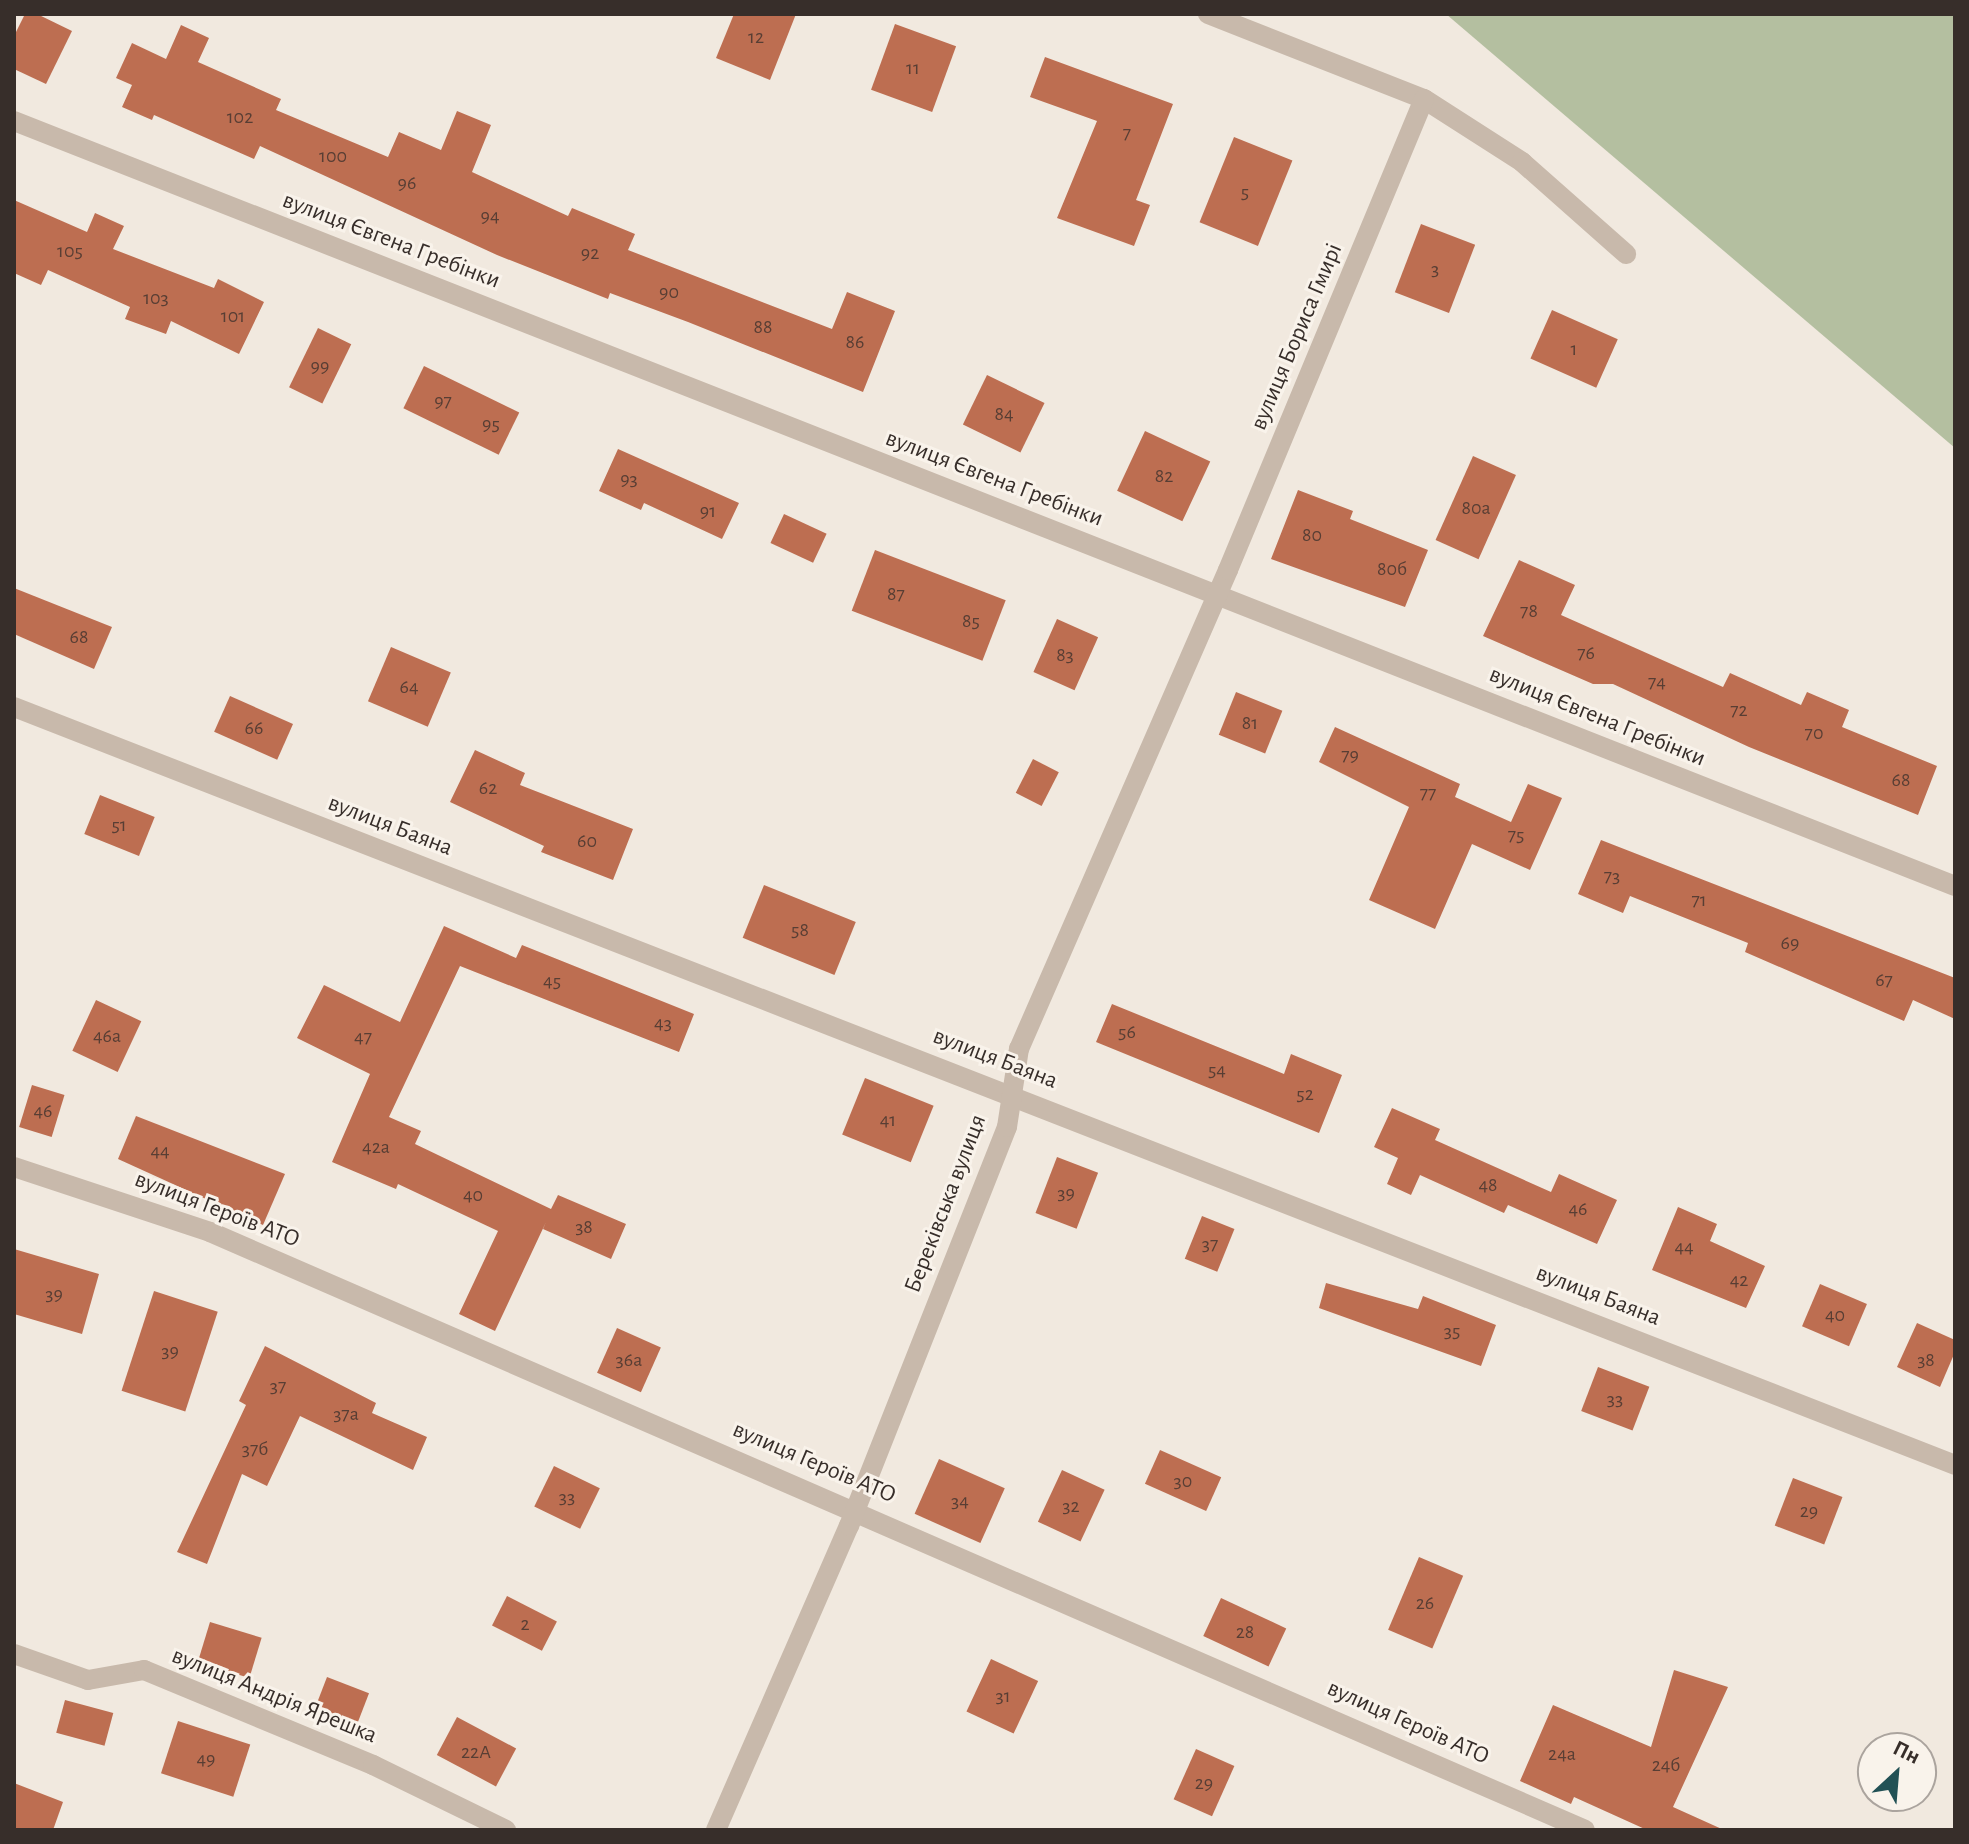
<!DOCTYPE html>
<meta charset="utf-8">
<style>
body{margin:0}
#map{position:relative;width:1969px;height:1844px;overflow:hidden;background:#f1e9df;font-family:"Alegreya Sans",sans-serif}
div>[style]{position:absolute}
.green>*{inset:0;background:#b4bfa0}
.building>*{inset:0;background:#bd6e51;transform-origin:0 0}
.minor>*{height:20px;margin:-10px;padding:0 10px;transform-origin:10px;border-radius:10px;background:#c8b9ab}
span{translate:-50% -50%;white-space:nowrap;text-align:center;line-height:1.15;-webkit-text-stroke:6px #f9f3eb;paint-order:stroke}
.number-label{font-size:20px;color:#583e34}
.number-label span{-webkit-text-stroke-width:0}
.street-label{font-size:24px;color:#372e2a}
.frame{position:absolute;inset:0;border:16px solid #372e2a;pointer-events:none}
.north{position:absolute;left:1857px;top:1732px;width:80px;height:80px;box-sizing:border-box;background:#f9f3eb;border:2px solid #aba49e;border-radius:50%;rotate:26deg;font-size:22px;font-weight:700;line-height:32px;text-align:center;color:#372e2a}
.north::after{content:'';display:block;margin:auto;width:28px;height:36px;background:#225155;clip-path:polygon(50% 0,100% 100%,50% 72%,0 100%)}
</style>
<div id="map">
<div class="green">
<i style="clip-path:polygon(1446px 14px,1955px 14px,1955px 448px)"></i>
</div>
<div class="building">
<i style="clip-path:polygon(25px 14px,37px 14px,72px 31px,46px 84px,14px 69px,14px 36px)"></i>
<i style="clip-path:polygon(734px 14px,796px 14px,770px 80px,716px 58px)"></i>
<i style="left:895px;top:24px;width:65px;height:70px;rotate:20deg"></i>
<i style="clip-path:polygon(181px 25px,209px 38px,198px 62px,281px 99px,276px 110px,388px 157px,399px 132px,441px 150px,457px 111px,491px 125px,472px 172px,568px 216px,572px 208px,635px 234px,628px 250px,832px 329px,847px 292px,895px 311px,863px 392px,688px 322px,610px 293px,608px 299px,497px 255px,260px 146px,254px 159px,154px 115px,152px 120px,122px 107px,132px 85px,116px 78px,132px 43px,166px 59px)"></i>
<i style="clip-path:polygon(1045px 57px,1173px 104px,1136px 200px,1150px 205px,1134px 246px,1057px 218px,1097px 121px,1030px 97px)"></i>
<i style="left:1234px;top:137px;width:63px;height:92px;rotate:22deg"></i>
<i style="clip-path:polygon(14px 200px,87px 232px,95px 213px,124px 226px,113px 249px,214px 288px,218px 279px,264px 302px,239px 354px,171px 321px,166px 334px,125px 319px,130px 307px,48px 270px,41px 285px,14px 273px)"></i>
<i style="left:1421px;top:224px;width:58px;height:73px;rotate:21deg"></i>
<i style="left:1552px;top:310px;width:72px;height:53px;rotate:24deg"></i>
<i style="left:318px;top:328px;width:37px;height:66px;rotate:26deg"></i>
<i style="left:424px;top:366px;width:106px;height:47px;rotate:26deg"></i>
<i style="left:987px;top:375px;width:64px;height:55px;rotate:26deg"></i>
<i style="left:1145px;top:431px;width:72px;height:66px;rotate:25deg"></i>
<i style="clip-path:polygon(618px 449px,739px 503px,722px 539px,644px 503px,641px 510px,599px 491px)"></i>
<i style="left:1473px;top:456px;width:47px;height:92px;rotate:24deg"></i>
<i style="clip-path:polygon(1298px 490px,1353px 511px,1350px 519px,1428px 550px,1405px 607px,1271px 559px)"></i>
<i style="left:784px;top:514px;width:47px;height:32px;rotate:25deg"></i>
<i style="left:875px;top:550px;width:140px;height:65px;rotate:21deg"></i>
<i style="clip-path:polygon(1519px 560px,1575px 585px,1561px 615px,1723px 687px,1730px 673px,1801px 705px,1807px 692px,1849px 710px,1842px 727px,1937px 766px,1918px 815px,1749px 747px,1613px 684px,1593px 684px,1483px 636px)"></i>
<i style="clip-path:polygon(14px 588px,112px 627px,94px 669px,14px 634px)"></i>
<i style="left:1057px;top:619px;width:45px;height:58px;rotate:24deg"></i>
<i style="left:391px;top:647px;width:65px;height:59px;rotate:23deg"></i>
<i style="left:1236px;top:692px;width:50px;height:46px;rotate:22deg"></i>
<i style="left:230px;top:696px;width:69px;height:39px;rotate:24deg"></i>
<i style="clip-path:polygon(1335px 727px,1460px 784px,1455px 797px,1511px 822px,1528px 784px,1562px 798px,1530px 870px,1472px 844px,1435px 929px,1369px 900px,1409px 807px,1319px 762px)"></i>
<i style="clip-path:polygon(475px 750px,525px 773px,520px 785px,633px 829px,613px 880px,541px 852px,544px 846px,450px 802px)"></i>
<i style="left:1033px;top:759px;width:29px;height:38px;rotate:27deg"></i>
<i style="left:100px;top:795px;width:59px;height:42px;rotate:22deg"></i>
<i style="clip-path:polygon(1601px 840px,1955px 978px,1955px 1019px,1913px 1000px,1904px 1021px,1745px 952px,1748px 943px,1630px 896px,1623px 913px,1578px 894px)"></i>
<i style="left:764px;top:885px;width:99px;height:57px;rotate:22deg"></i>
<i style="clip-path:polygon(444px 926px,516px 958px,522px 945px,694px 1014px,679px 1052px,460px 966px,389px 1117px,421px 1131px,415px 1144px,551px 1209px,558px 1195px,626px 1224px,611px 1259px,543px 1229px,546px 1222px,495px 1331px,459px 1314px,498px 1231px,398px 1184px,396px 1189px,332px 1162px,370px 1074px,297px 1038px,324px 985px,400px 1022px)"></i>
<i style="left:96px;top:1000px;width:50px;height:56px;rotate:25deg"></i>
<i style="clip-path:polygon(1112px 1004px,1284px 1074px,1291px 1054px,1342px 1075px,1319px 1133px,1096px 1042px)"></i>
<i style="left:865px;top:1078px;width:74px;height:61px;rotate:22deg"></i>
<i style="left:32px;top:1085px;width:34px;height:44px;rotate:17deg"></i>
<i style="clip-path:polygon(1392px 1108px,1440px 1129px,1435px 1140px,1551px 1192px,1559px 1174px,1617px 1200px,1597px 1244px,1508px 1205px,1504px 1213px,1420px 1175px,1411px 1195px,1387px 1184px,1398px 1158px,1374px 1147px)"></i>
<i style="clip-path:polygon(136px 1116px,285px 1174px,263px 1225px,118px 1159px)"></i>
<i style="left:1057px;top:1157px;width:44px;height:60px;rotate:21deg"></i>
<i style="clip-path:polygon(1678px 1207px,1717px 1224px,1710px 1241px,1765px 1266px,1746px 1308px,1652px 1270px)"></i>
<i style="left:1202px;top:1216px;width:35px;height:46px;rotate:22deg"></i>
<i style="clip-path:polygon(14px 1249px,99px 1274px,82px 1334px,14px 1314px)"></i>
<i style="clip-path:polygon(1326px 1283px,1418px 1309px,1423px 1296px,1496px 1325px,1481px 1366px,1319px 1308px)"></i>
<i style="left:1820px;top:1284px;width:51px;height:46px;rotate:23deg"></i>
<i style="left:154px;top:1291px;width:67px;height:105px;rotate:18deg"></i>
<i style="clip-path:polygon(1917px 1323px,1955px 1340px,1955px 1352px,1940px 1387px,1897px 1367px)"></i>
<i style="left:617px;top:1328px;width:48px;height:49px;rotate:24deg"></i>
<i style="clip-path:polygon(265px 1346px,376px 1403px,372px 1413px,427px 1437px,413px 1470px,300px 1416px,267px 1486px,242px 1474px,207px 1564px,177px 1552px,246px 1405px,239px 1401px)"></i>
<i style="left:1598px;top:1367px;width:55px;height:47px;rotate:21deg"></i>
<i style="left:1160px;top:1450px;width:67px;height:37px;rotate:24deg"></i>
<i style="left:939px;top:1459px;width:72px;height:60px;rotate:24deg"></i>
<i style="left:554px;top:1466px;width:51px;height:45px;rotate:26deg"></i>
<i style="left:1062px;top:1470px;width:47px;height:57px;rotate:25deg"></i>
<i style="left:1793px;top:1478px;width:53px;height:51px;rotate:21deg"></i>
<i style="left:1419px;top:1557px;width:48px;height:79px;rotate:23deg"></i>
<i style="left:507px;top:1596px;width:56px;height:33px;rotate:27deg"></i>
<i style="left:1221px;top:1598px;width:72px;height:42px;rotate:25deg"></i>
<i style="left:210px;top:1622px;width:54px;height:42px;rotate:17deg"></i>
<i style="left:991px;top:1659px;width:52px;height:58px;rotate:25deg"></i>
<i style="clip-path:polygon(1674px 1670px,1728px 1687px,1673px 1807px,1724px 1830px,1647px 1830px,1574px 1797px,1571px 1804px,1520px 1781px,1553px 1705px,1651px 1747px)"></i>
<i style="left:327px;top:1677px;width:45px;height:40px;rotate:21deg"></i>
<i style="left:65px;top:1700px;width:50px;height:34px;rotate:15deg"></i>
<i style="left:457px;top:1717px;width:67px;height:43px;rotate:28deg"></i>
<i style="left:178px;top:1721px;width:76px;height:55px;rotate:18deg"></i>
<i style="left:1196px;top:1749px;width:42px;height:55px;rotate:24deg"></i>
<i style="clip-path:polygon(14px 1783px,63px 1802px,53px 1830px,14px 1830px)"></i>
</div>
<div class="minor">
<i style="left:1208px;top:14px;width:232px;rotate:21.5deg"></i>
<i style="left:1424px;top:99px;width:117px;rotate:32.7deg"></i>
<i style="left:1522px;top:162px;width:139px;rotate:41.5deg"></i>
<i style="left:14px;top:121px;width:2086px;rotate:21.51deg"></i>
<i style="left:14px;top:707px;width:2084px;rotate:21.33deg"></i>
<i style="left:14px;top:1167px;width:206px;rotate:18.3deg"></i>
<i style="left:210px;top:1232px;width:1499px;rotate:23.5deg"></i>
<i style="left:14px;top:1654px;width:78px;rotate:19.4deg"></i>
<i style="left:88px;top:1680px;width:57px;rotate:-10.1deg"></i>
<i style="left:144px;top:1670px;width:248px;rotate:22.5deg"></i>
<i style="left:373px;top:1765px;width:148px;rotate:26deg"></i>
<i style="left:716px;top:1830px;width:332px;rotate:-66.4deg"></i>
<i style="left:849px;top:1526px;width:429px;rotate:-68.4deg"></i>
<i style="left:1007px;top:1127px;width:79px;rotate:-81.3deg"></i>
<i style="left:1019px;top:1049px;width:523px;rotate:-66.43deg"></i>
<i style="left:1228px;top:570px;width:510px;rotate:-67.41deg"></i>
</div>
<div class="number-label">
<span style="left:756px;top:37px">12</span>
<span style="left:913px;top:68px">11</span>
<span style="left:240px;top:117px">102</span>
<span style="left:1127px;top:133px">7</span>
<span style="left:333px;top:156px">100</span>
<span style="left:407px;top:183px">96</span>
<span style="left:1245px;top:192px">5</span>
<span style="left:490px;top:216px">94</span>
<span style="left:70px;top:251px">105</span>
<span style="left:590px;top:253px">92</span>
<span style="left:1435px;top:269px">3</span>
<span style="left:669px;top:292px">90</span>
<span style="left:156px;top:298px">103</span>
<span style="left:233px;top:316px">101</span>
<span style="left:763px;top:327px">88</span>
<span style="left:855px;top:342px">86</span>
<span style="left:1574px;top:349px">1</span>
<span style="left:320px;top:366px">99</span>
<span style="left:443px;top:401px">97</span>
<span style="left:1004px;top:414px">84</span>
<span style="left:491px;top:424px">95</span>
<span style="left:1164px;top:476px">82</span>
<span style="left:629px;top:479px">93</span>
<span style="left:1476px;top:508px">80а</span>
<span style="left:708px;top:511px">91</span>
<span style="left:1312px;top:535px">80</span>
<span style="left:1392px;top:569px">80б</span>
<span style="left:896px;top:594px">87</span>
<span style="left:1529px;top:611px">78</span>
<span style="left:971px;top:621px">85</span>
<span style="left:79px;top:637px">68</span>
<span style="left:1586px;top:653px">76</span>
<span style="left:1065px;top:655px">83</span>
<span style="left:1657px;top:682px">74</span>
<span style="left:409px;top:687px">64</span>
<span style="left:1739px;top:710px">72</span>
<span style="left:1250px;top:723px">81</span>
<span style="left:254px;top:728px">66</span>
<span style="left:1814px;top:733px">70</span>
<span style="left:1350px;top:755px">79</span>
<span style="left:1901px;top:780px">68</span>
<span style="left:488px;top:788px">62</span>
<span style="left:1428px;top:793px">77</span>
<span style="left:119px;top:825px">51</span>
<span style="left:1516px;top:835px">75</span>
<span style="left:587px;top:841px">60</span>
<span style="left:1612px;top:876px">73</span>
<span style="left:1699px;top:900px">71</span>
<span style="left:800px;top:930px">58</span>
<span style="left:1790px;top:943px">69</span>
<span style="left:1884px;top:980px">67</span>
<span style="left:552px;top:981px">45</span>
<span style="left:663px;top:1023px">43</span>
<span style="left:1127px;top:1032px">56</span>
<span style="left:107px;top:1036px">46а</span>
<span style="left:363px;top:1037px">47</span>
<span style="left:1217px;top:1070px">54</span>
<span style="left:1305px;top:1094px">52</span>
<span style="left:43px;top:1111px">46</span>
<span style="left:888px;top:1120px">41</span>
<span style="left:376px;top:1147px">42а</span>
<span style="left:160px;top:1151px">44</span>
<span style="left:1488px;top:1185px">48</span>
<span style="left:1066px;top:1193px">39</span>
<span style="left:473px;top:1195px">40</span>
<span style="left:1578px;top:1209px">46</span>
<span style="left:584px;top:1227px">38</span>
<span style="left:1210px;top:1244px">37</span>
<span style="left:1684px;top:1247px">44</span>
<span style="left:1739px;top:1280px">42</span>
<span style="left:54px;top:1294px">39</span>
<span style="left:1835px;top:1315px">40</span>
<span style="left:1452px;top:1331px">35</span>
<span style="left:170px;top:1351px">39</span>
<span style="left:629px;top:1360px">36а</span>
<span style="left:1926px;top:1360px">38</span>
<span style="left:278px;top:1386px">37</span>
<span style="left:1615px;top:1399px">33</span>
<span style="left:346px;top:1414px">37а</span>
<span style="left:255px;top:1449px">37б</span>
<span style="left:1183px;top:1481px">30</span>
<span style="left:567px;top:1497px">33</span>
<span style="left:960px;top:1501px">34</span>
<span style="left:1071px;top:1506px">32</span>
<span style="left:1809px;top:1511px">29</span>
<span style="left:1425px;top:1603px">26</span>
<span style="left:525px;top:1624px">2</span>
<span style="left:1245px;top:1632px">28</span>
<span style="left:1003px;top:1696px">31</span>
<span style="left:476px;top:1752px">22А</span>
<span style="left:1562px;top:1754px">24а</span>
<span style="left:206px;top:1759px">49</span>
<span style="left:1666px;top:1765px">24б</span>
<span style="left:1204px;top:1783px">29</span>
</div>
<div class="street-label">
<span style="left:391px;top:241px;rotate:21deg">вулиця Євгена Гребінки</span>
<span style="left:1297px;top:337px;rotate:-67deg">вулиця Бориса Гмирі</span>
<span style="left:994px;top:479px;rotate:21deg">вулиця Євгена Гребінки</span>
<span style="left:1597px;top:717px;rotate:22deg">вулиця Євгена Гребінки</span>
<span style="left:390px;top:826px;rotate:21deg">вулиця Баяна</span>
<span style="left:995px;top:1059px;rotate:21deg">вулиця Баяна</span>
<span style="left:946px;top:1204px;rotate:-69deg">Береківська вулиця</span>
<span style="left:217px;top:1210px;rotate:21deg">вулиця Героїв АТО</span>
<span style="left:1598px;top:1296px;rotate:21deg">вулиця Баяна</span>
<span style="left:814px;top:1463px;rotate:23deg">вулиця Героїв АТО</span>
<span style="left:274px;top:1696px;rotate:22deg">вулиця Андрія Ярешка</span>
<span style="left:1408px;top:1723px;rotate:24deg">вулиця Героїв АТО</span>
</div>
<div class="frame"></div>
<div class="north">Пн</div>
</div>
